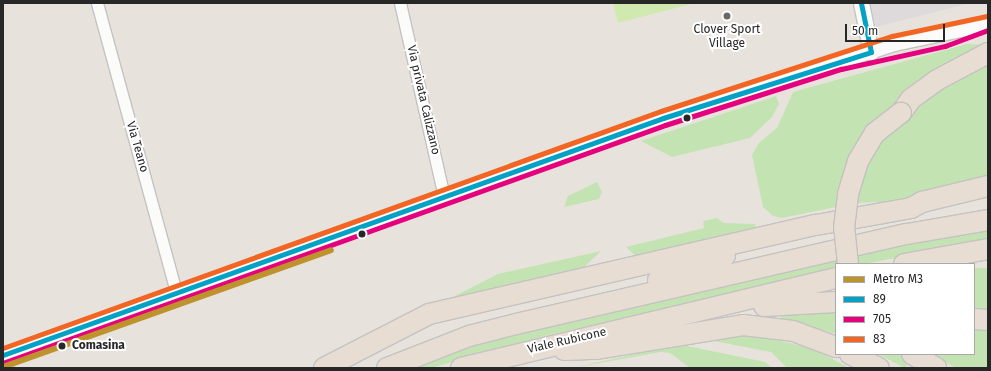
<!DOCTYPE html>
<style>
body{margin:0}
#map{position:relative;width:991px;height:371px;overflow:hidden;background:#e7e3dc;font-family:"Fira Sans",sans-serif}
div>[style]{position:absolute}
.industrial>*{inset:0;background:#dedadc}
.green>*{inset:0;background:#c3e4b2;transform-origin:0 0}
.pitch>*{inset:0;background:#cfe9af}
.roads{filter:drop-shadow(1px 0 #c4c2c2) drop-shadow(-1px 0 #c4c2c2) drop-shadow(0 1px #c4c2c2) drop-shadow(0 -1px #c4c2c2)}
.street>*{height:11px;margin:-5.5px;padding:0 5.5px;transform-origin:5.5px;border-radius:5.5px;background:#fbfbfa}
.secondary>*{height:15px;margin:-7.5px;padding:0 7.5px;transform-origin:7.5px;border-radius:7.5px;background:#fbfbfa}
.highway>*{height:20px;margin:-10px;padding:0 10px;transform-origin:10px;border-radius:10px;background:#e8ddd2}
.bridges{filter:drop-shadow(1px 0 #c3c1bf) drop-shadow(-1px 0 #c3c1bf) drop-shadow(0 1px #c3c1bf) drop-shadow(0 -1px #c3c1bf)}
.highway-bridge>*{height:20px;margin:-10px;padding:0 10px;transform-origin:10px;border-radius:10px;background:#e8ddd2}
.bus-1>*{height:5px;margin:-2.5px;padding:0 2.5px;transform-origin:2.5px;border-radius:2.5px;background:#02a2c6}
.bus-2>*{height:5px;margin:-2.5px;padding:0 2.5px;transform-origin:2.5px;border-radius:2.5px;background:#e5007d}
.bus-3>*{height:5px;margin:-2.5px;padding:0 2.5px;transform-origin:2.5px;border-radius:2.5px;background:#f26522}
.metro-1>*{height:6px;margin:-3px;padding:0 3px;transform-origin:3px;border-radius:3px;background:#be922c}
.dots>*{width:11px;height:11px;translate:-50% -50%;box-sizing:border-box;border:2px solid #fff;border-radius:50%}
span{translate:-50% -50%;white-space:nowrap;text-align:center;line-height:1.15;-webkit-text-stroke:4px #fff;paint-order:stroke}
.poi-label{font-size:12px;color:#272727}
.street-label{font-size:12px;color:#272727}
.stop-label{font-size:12px;color:#272727;font-weight:700}
.left{translate:0 -50%;text-align:left}
.frame{position:absolute;inset:0;border:4px solid #272727;pointer-events:none}
.legend{position:absolute;left:835px;top:263px;width:140px;height:92px;box-sizing:border-box;background:#fff;border:1px solid #a9a9a9;margin:0;padding:5px 7px;list-style:none;font-size:12px;color:#272727}
.legend li{display:flex;align-items:center;gap:8px;height:20px}
.legend b{width:20px;border:1px solid #a9a9a9}
.scale{position:absolute;left:845px;top:24px;width:100px;height:18px;box-sizing:border-box;border:2px solid #272727;border-top:0;padding-left:5px;font-size:12px;line-height:14px;white-space:nowrap;color:#272727;-webkit-text-stroke:3px #fff;paint-order:stroke}
</style>
<div id="map">
<div class="industrial">
<i style="clip-path:polygon(870px 3px,971px 3px,876px 27px)"></i>
</div>
<div class="green">
<i style="clip-path:polygon(967px 44px,988px 45px,988px 180px,902px 201px,856px 203px,782px 218px,773px 216px,763px 207px,752px 155px,759px 143px,777px 128px,793px 92px)"></i>
<i style="clip-path:polygon(776px 96px,779px 104px,772px 117px,750px 138px,672px 157px,641px 141px)"></i>
<i style="clip-path:polygon(597px 182px,602px 192px,599px 199px,564px 207px,568px 196px)"></i>
<i style="clip-path:polygon(717px 218px,724px 223px,755px 224px,758px 233px,637px 257px,626px 247px,704px 228px,703px 221px)"></i>
<i style="clip-path:polygon(988px 229px,988px 241px,863px 264px,836px 264px,836px 270px,548px 335px,431px 368px,401px 368px,440px 352px,907px 241px)"></i>
<i style="clip-path:polygon(601px 251px,577px 274px,450px 302px,449px 299px,498px 274px)"></i>
<i style="left:988px;top:268px;width:46px;height:14px;rotate:90deg"></i>
<i style="clip-path:polygon(781px 310px,836px 310px,836px 334px,781px 318px)"></i>
<i style="clip-path:polygon(974px 326px,988px 327px,988px 368px,956px 368px,929px 354px,974px 354px)"></i>
<i style="clip-path:polygon(756px 335px,814px 349px,849px 368px,787px 368px,771px 352px,714px 341px,713px 337px)"></i>
<i style="clip-path:polygon(687px 346px,765px 362px,772px 368px,690px 368px,670px 353px,661px 352px,572px 368px,668px 347px)"></i>
<i style="clip-path:polygon(878px 354px,914px 354px,905px 368px)"></i>
</div>
<div class="pitch">
<i style="clip-path:polygon(613px 3px,695px 3px,618px 23px)"></i>
</div>
<div class="roads">
<div class="street">
<i style="left:97px;top:3px;width:300px;rotate:74.7deg"></i>
<i style="left:400px;top:3px;width:199px;rotate:77.2deg"></i>
<i style="left:5px;top:368px;width:21px;rotate:-59deg"></i>
</div>
<div class="secondary">
<i style="left:861px;top:3px;width:50px;rotate:78.5deg"></i>
<i style="left:3px;top:355px;width:701px;rotate:-19.75deg"></i>
<i style="left:663px;top:118px;width:243px;rotate:-18deg"></i>
<i style="left:894px;top:43px;width:96px;rotate:-12deg"></i>
</div>
<div class="highway">
<i style="left:901px;top:113px;width:17px;rotate:-54deg"></i>
<i style="left:911px;top:99px;width:32px;rotate:-36deg"></i>
<i style="left:937px;top:80px;width:58px;rotate:-27.9deg"></i>
<i style="left:904px;top:264px;width:85px;rotate:-10.1deg"></i>
<i style="left:658px;top:280px;width:71px;rotate:-19.7deg"></i>
<i style="left:764px;top:306px;width:72px;rotate:-3.2deg"></i>
<i style="left:974px;top:319px;width:14px;rotate:4deg"></i>
<i style="left:564px;top:350px;width:33px;rotate:-2deg"></i>
<i style="left:597px;top:349px;width:148px;rotate:-9.3deg"></i>
<i style="left:743px;top:325px;width:50px;rotate:6.8deg"></i>
<i style="left:793px;top:331px;width:46px;rotate:20.4deg"></i>
<i style="left:850px;top:354px;width:32px;rotate:26deg"></i>
<i style="left:912px;top:354px;width:28px;rotate:30deg"></i>
<i style="left:324px;top:368px;width:118px;rotate:-27.2deg"></i>
<i style="left:429px;top:314px;width:397px;rotate:-13deg"></i>
<i style="left:816px;top:225px;width:97px;rotate:-10.1deg"></i>
<i style="left:911px;top:208px;width:13px;rotate:-29deg"></i>
<i style="left:922px;top:202px;width:68px;rotate:-13.6deg"></i>
<i style="left:387px;top:368px;width:88px;rotate:-21.3deg"></i>
<i style="left:469px;top:336px;width:49px;rotate:-14.3deg"></i>
<i style="left:516px;top:324px;width:401px;rotate:-13deg"></i>
<i style="left:907px;top:234px;width:82px;rotate:-9.8deg"></i>
<i style="left:461px;top:368px;width:386px;rotate:-13.5deg"></i>
</div>
</div>
<div class="bridges">
<div class="highway-bridge">
<i style="left:848px;top:264px;width:36px;rotate:-96deg"></i>
<i style="left:844px;top:228px;width:34px;rotate:-83deg"></i>
<i style="left:848px;top:194px;width:34px;rotate:-73deg"></i>
<i style="left:858px;top:161px;width:33px;rotate:-59deg"></i>
<i style="left:875px;top:133px;width:33px;rotate:-38deg"></i>
</div>
</div>
<div class="bus-1">
<i style="left:861px;top:3px;width:50px;rotate:78.5deg"></i>
<i style="left:3px;top:355px;width:701px;rotate:-19.75deg"></i>
<i style="left:663px;top:118px;width:218px;rotate:-17.6deg"></i>
</div>
<div class="bus-2">
<i style="left:5px;top:362px;width:701px;rotate:-19.75deg"></i>
<i style="left:665px;top:125px;width:185px;rotate:-17.7deg"></i>
<i style="left:841px;top:69px;width:107px;rotate:-12.5deg"></i>
<i style="left:945px;top:46px;width:46px;rotate:-20.4deg"></i>
</div>
<div class="bus-3">
<i style="left:3px;top:348px;width:699px;rotate:-19.81deg"></i>
<i style="left:661px;top:111px;width:243px;rotate:-18deg"></i>
<i style="left:892px;top:36px;width:97px;rotate:-11.9deg"></i>
</div>
<div class="metro-1">
<i style="left:3px;top:367px;width:348px;rotate:-19.6deg"></i>
</div>
<div class="dots">
<i style="left:727px;top:16px;background:#6a6966"></i>
<i style="left:687px;top:118px;background:#272727"></i>
<i style="left:362px;top:234px;background:#272727"></i>
<i style="left:62px;top:346px;background:#272727"></i>
</div>
<div class="poi-label">
<span style="left:727px;top:37px">Clover Sport<br>Village</span>
</div>
<div class="street-label">
<span style="left:423px;top:100px;rotate:77deg">Via privata Calizzano</span>
<span style="left:137px;top:147px;rotate:74deg">Via Teano</span>
<span style="left:567px;top:341px;rotate:-13deg">Viale Rubicone</span>
</div>
<div class="stop-label">
<span class="left" style="left:72px;top:346px">Comasina</span>
</div>
<div class="frame"></div>
<ul class="legend">
<li><b style="height:5px;background:#be922c"></b>Metro M3</li>
<li><b style="height:5px;background:#02a2c6"></b>89</li>
<li><b style="height:5px;background:#e5007d"></b>705</li>
<li><b style="height:5px;background:#f26522"></b>83</li>
</ul>
<div class="scale">50 m</div>
</div>
